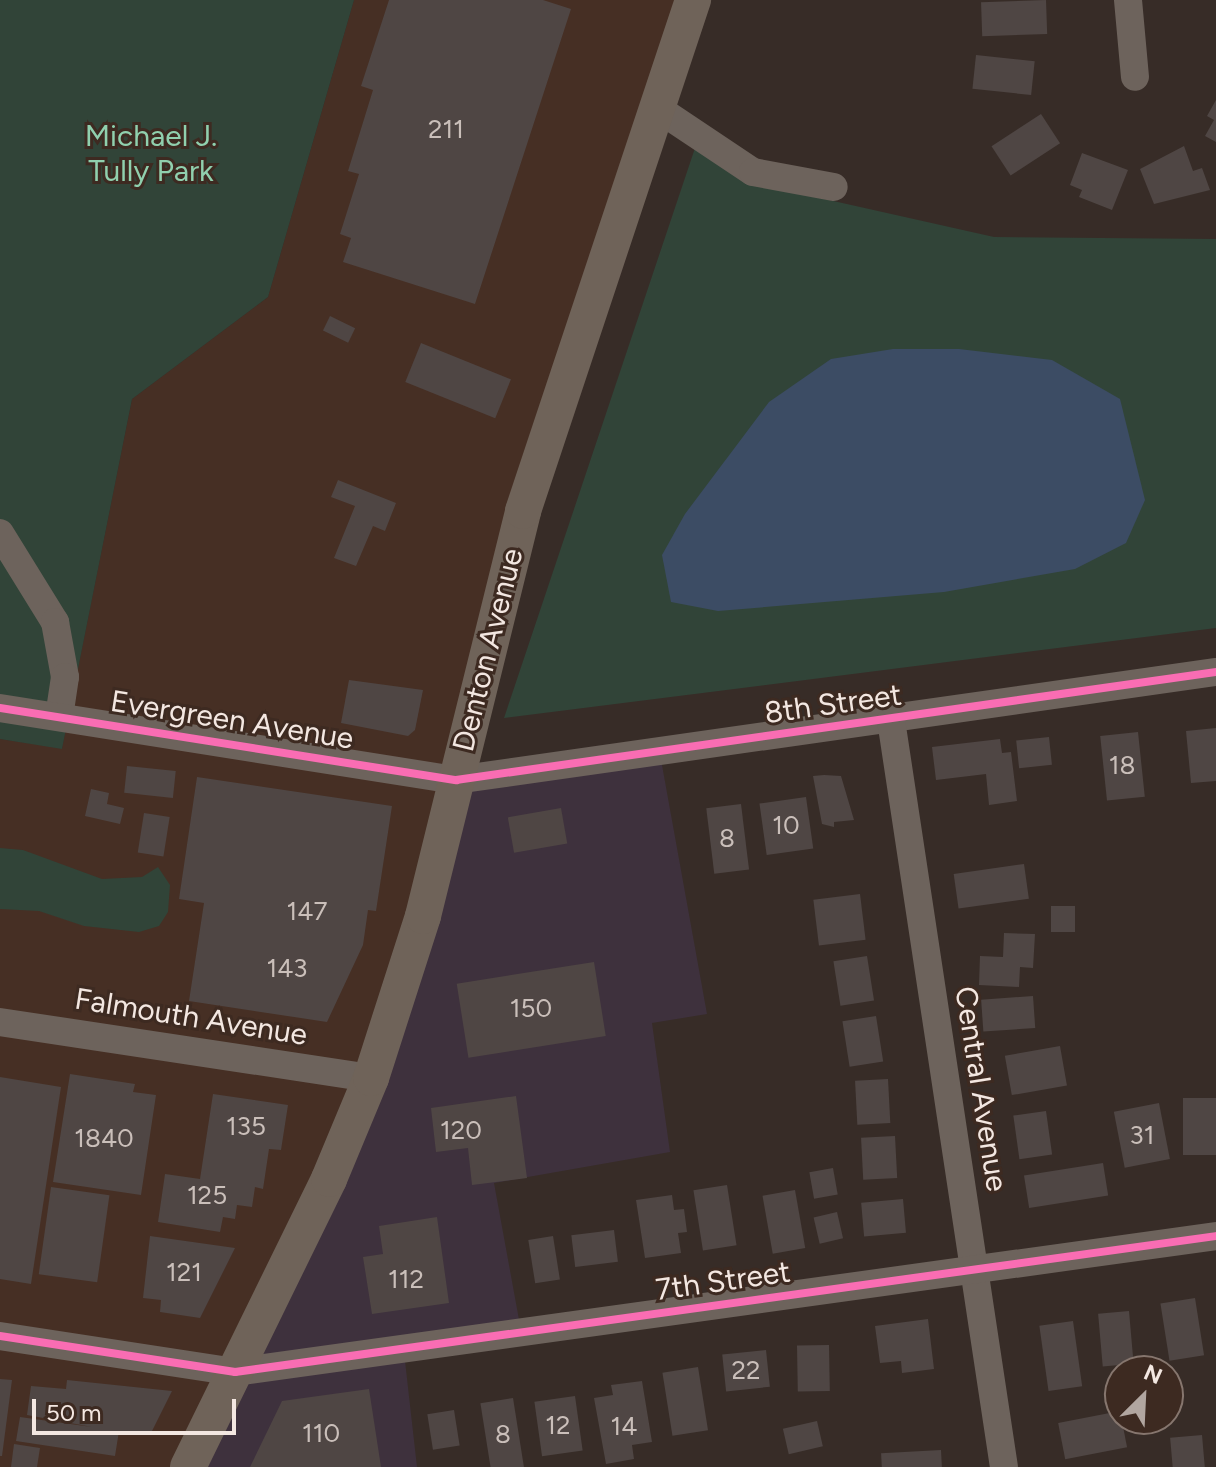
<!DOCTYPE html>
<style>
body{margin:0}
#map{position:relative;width:1216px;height:1467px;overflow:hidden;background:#372c27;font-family:Figtree,sans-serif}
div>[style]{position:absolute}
.commercial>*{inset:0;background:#3e313d}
.built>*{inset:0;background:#462f24}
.green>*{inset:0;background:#314438}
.water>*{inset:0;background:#3c4c64}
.building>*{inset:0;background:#4f4644;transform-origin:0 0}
.minor>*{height:28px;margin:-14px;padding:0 14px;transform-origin:14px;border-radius:14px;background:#6d635c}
.major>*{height:36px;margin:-18px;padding:0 18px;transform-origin:18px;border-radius:18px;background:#6f6359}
.cycleway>*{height:8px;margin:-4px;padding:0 4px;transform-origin:4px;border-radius:4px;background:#f96db3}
span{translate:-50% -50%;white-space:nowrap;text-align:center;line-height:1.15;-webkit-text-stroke:6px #3d2a21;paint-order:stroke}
.number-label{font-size:26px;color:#cabfba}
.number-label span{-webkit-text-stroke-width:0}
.park-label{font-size:30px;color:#90d0ae}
.street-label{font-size:30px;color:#f3e7e1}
.north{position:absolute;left:1104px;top:1355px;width:80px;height:80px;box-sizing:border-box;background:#3d2a21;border:2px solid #86766e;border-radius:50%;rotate:24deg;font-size:22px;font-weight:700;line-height:32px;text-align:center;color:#f3e7e1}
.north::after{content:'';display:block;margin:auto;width:28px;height:36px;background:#b1a6a0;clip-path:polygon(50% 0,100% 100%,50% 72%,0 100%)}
.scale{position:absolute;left:32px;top:1399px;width:204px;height:36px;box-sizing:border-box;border:4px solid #f3e7e1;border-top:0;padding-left:10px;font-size:24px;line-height:28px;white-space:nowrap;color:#f3e7e1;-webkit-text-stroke:6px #3d2a21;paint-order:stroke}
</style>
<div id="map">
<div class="commercial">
<i style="clip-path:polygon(660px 754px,707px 1014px,652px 1023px,670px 1152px,494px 1183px,522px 1336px,404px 1352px,417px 1467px,188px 1467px,456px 780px)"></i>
</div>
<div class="built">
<i style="clip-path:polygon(354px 0,687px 0,367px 1062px,173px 1467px,0 1467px,0 739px,62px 748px,132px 399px,268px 297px)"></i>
</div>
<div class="green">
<i style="clip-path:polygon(0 0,354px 0,268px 297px,132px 399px,62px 749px,0 739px)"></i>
<i style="clip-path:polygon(695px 148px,758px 184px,994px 237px,1216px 239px,1216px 628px,504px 718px)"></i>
<i style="clip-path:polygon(0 848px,23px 850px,102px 879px,142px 877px,158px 867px,170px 885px,168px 912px,159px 926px,139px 932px,84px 926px,39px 911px,0 909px)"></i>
</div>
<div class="water">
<i style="clip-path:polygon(893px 349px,959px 349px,1052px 360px,1120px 399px,1145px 500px,1126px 543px,1075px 569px,944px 592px,718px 611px,671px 602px,662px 555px,685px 514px,769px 402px,831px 359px)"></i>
</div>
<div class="building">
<i style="clip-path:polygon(389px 0,543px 0,571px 9px,475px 304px,343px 262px,351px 238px,340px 234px,359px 174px,348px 171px,373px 90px,361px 86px)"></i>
<i style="left:1046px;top:0;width:34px;height:65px;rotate:88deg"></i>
<i style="left:976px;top:55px;width:59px;height:34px;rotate:6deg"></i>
<i style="clip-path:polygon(1216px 100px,1216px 142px,1205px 136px,1214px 120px,1207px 116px)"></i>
<i style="left:1041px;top:114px;width:35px;height:59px;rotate:57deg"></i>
<i style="clip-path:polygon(1184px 146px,1193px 171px,1202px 168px,1210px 190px,1154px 204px,1140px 169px)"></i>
<i style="clip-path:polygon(1082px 153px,1128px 170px,1112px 210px,1079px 197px,1082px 190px,1070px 185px)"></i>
<i style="left:330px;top:316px;width:28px;height:16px;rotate:26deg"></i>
<i style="left:421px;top:343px;width:97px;height:42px;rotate:22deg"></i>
<i style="clip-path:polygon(338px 480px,396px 503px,385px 531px,373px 526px,356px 566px,334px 558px,355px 506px,331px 497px)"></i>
<i style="clip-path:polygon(349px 680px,423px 690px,415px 730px,408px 736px,341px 723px)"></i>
<i style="clip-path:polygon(1216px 728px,1216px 781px,1191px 783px,1186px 731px)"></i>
<i style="left:1138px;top:732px;width:65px;height:38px;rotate:84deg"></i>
<i style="left:1049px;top:737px;width:28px;height:33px;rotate:84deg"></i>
<i style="clip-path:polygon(1000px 739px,1002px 753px,1011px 752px,1017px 801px,989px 805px,986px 774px,936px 780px,932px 747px)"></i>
<i style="left:127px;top:766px;width:49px;height:27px;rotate:6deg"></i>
<i style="clip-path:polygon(824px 775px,841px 776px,854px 820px,834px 822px,834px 827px,822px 824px,813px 776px)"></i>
<i style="clip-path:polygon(197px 777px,392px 806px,376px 911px,368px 910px,363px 945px,327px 1022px,189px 1001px,204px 903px,179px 899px)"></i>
<i style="clip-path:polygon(91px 789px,109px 793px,107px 804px,124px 808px,120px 824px,85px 816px)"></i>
<i style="left:806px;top:797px;width:52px;height:47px;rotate:82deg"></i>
<i style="left:741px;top:804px;width:66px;height:35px;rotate:83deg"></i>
<i style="left:561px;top:808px;width:36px;height:54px;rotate:80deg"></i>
<i style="left:144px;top:813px;width:26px;height:40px;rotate:9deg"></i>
<i style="left:1024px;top:864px;width:35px;height:71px;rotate:82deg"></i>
<i style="left:860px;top:894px;width:46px;height:47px;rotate:83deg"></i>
<i style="left:1051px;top:906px;width:24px;height:26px"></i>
<i style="clip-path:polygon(1004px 933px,1035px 934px,1033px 968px,1020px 967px,1019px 987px,979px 985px,980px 956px,1003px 957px)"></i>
<i style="left:867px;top:956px;width:45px;height:34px;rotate:81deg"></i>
<i style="left:594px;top:962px;width:75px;height:139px;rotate:81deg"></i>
<i style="left:1033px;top:996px;width:32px;height:52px;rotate:86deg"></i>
<i style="left:876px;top:1016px;width:46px;height:34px;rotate:81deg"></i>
<i style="left:1060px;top:1046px;width:40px;height:56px;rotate:80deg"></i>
<i style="clip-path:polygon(70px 1074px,135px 1084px,133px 1092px,156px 1095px,141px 1195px,53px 1182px)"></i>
<i style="clip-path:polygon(0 1077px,61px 1087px,31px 1284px,0 1279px)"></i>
<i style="left:888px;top:1079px;width:44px;height:33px;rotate:87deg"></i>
<i style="clip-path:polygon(213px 1094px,288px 1105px,281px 1150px,269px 1149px,263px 1189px,255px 1187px,252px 1207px,237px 1205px,235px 1219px,223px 1217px,220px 1232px,158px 1222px,165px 1174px,200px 1179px)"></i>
<i style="clip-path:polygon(516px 1096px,527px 1178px,472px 1185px,468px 1148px,436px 1152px,431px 1108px)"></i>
<i style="left:1216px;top:1098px;width:57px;height:33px;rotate:90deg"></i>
<i style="left:1159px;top:1103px;width:57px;height:46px;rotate:79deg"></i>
<i style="left:1046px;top:1111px;width:44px;height:33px;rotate:82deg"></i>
<i style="left:895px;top:1136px;width:42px;height:34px;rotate:87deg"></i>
<i style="left:1103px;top:1163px;width:33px;height:80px;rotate:81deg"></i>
<i style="left:833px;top:1168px;width:27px;height:24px;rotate:80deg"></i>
<i style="left:727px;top:1185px;width:61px;height:34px;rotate:81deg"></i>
<i style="left:51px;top:1187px;width:59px;height:88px;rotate:8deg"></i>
<i style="left:795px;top:1190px;width:59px;height:33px;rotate:80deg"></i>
<i style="clip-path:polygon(672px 1195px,674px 1210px,684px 1209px,687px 1232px,678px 1233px,681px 1253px,645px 1258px,636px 1200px)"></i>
<i style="left:903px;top:1199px;width:34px;height:42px;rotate:85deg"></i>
<i style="left:837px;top:1212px;width:27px;height:24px;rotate:77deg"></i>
<i style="clip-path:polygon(437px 1217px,449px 1303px,372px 1314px,363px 1257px,383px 1254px,379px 1226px)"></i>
<i style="left:614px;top:1230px;width:32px;height:43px;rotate:83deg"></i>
<i style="clip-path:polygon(150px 1236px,235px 1248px,200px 1318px,160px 1312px,161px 1300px,143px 1298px)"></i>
<i style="left:553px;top:1236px;width:44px;height:25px;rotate:81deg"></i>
<i style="left:1195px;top:1298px;width:58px;height:35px;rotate:81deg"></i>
<i style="left:1129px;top:1311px;width:53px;height:31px;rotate:85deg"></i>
<i style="clip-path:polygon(928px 1319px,934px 1369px,902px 1373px,901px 1361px,880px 1363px,875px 1326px)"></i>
<i style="left:1073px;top:1321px;width:66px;height:34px;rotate:82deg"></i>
<i style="left:829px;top:1345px;width:46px;height:32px;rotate:89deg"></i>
<i style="left:766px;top:1350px;width:37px;height:44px;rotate:84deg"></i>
<i style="left:698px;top:1367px;width:64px;height:36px;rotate:81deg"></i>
<i style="clip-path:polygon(0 1379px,12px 1380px,2px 1456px,0 1456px)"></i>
<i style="clip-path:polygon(67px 1380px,172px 1391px,150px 1435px,119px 1431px,115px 1456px,16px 1441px,20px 1417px,92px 1427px,27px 1415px,31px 1386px,66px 1389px)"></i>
<i style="clip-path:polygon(642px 1381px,652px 1442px,632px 1445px,634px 1459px,606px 1464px,594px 1398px,613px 1395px,611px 1385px)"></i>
<i style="clip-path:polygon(369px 1389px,381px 1467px,250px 1467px,282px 1401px)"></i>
<i style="left:575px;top:1396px;width:55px;height:41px;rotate:82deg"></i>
<i style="left:513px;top:1398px;width:70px;height:33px;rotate:81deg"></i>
<i style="left:454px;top:1410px;width:36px;height:27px;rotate:81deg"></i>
<i style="left:1120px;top:1411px;width:37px;height:63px;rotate:79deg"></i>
<i style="left:817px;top:1421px;width:26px;height:35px;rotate:77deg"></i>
<i style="left:1202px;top:1435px;width:32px;height:32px;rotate:85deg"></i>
<i style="clip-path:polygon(14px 1444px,40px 1448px,37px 1467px,11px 1467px)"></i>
<i style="left:941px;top:1450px;width:17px;height:60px;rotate:87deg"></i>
</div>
<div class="minor">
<i style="left:1128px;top:0;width:77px;rotate:84.8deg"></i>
<i style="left:657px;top:108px;width:115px;rotate:33.7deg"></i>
<i style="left:753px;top:172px;width:82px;rotate:10.5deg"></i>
<i style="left:0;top:533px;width:105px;rotate:58.3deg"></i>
<i style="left:55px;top:622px;width:56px;rotate:79.7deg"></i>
<i style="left:65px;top:677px;width:40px;rotate:98.5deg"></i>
<i style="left:0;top:708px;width:462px;rotate:9deg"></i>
<i style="left:456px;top:780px;width:768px;rotate:-8.09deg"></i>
<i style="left:891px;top:720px;width:755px;rotate:81.4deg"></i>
<i style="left:0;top:1022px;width:375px;rotate:8.6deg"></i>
<i style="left:0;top:1336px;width:238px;rotate:8.7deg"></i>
<i style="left:235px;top:1372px;width:990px;rotate:-7.89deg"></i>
</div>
<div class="major">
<i style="left:188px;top:1467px;width:321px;rotate:-63.9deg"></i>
<i style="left:329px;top:1179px;width:109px;rotate:-67.4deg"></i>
<i style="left:371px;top:1078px;width:170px;rotate:-72.2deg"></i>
<i style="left:423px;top:916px;width:417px;rotate:-76.1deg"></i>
<i style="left:523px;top:511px;width:539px;rotate:-71.6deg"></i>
</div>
<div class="cycleway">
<i style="left:0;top:708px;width:462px;rotate:9deg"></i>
<i style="left:456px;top:780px;width:768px;rotate:-8.09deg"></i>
<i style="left:0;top:1336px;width:238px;rotate:8.7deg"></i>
<i style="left:235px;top:1372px;width:990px;rotate:-7.89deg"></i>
</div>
<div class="number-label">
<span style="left:446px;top:130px">211</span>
<span style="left:1122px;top:766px">18</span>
<span style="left:786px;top:826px">10</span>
<span style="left:727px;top:839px">8</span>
<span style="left:307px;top:912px">147</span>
<span style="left:287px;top:969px">143</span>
<span style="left:531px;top:1009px">150</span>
<span style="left:246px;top:1127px">135</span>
<span style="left:461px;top:1131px">120</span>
<span style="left:1142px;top:1136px">31</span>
<span style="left:104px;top:1139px">1840</span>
<span style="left:207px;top:1196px">125</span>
<span style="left:184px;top:1273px">121</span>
<span style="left:406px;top:1280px">112</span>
<span style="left:746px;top:1371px">22</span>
<span style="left:558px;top:1426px">12</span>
<span style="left:624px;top:1427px">14</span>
<span style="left:321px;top:1434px">110</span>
<span style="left:503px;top:1435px">8</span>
</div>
<div class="park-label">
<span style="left:151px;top:153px">Michael J.<br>Tully Park</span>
</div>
<div class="street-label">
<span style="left:488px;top:650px;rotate:-76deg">Denton Avenue</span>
<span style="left:833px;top:704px;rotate:-8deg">8th Street</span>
<span style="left:232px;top:720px;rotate:9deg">Evergreen Avenue</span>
<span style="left:191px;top:1017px;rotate:9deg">Falmouth Avenue</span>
<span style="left:981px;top:1089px;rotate:81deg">Central Avenue</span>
<span style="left:723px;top:1281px;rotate:-8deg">7th Street</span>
</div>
<div class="north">N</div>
<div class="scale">50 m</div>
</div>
